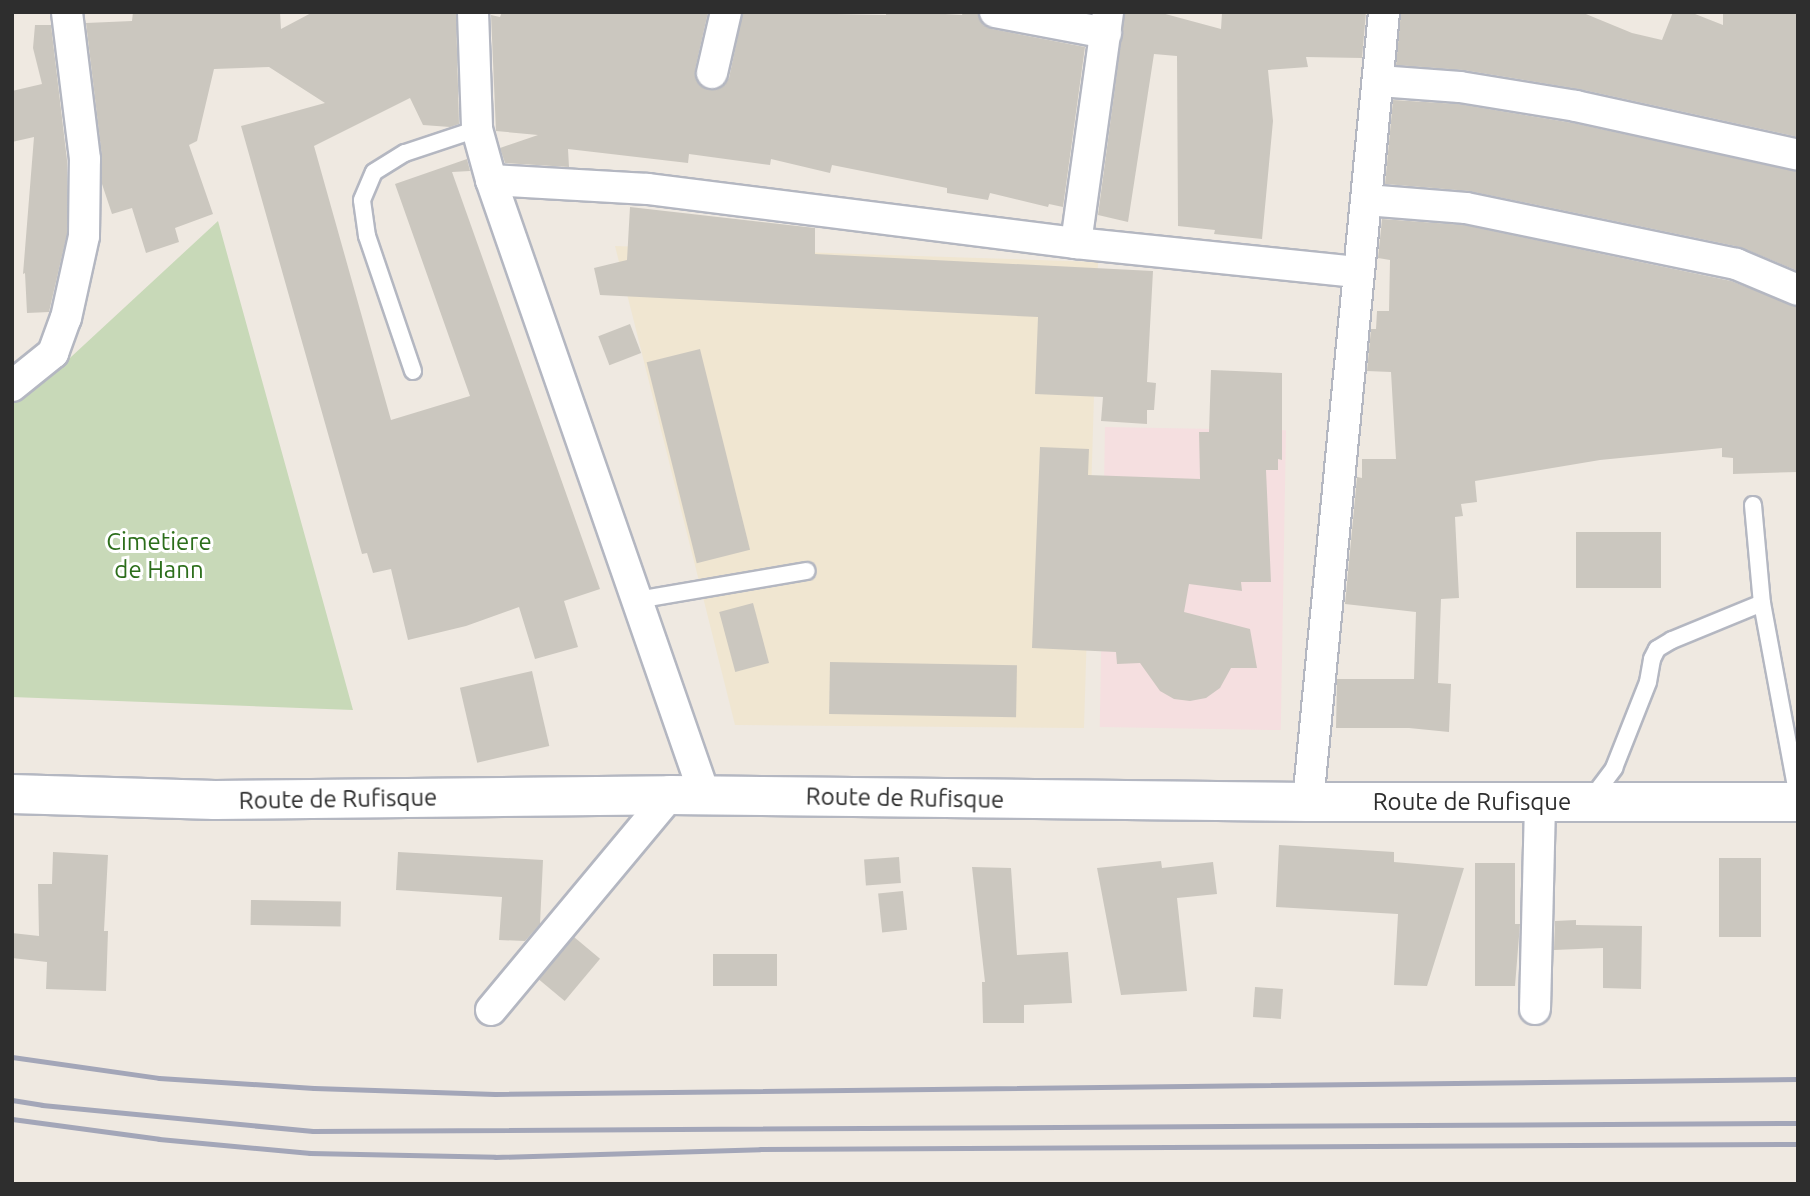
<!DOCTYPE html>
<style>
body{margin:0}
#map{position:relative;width:1810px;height:1196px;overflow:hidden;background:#efe9e1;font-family:Ubuntu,sans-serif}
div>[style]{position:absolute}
.education>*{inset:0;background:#f0e6d1}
.medical>*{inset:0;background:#f5dfe0;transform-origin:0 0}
.cemetery>*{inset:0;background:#c8d9b8}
.building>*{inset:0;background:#cbc7bf;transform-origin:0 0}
.roads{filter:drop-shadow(2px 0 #b4b7c1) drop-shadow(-2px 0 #b4b7c1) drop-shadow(0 2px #b4b7c1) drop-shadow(0 -2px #b4b7c1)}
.service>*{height:16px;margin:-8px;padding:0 8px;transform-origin:8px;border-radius:8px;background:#fff}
.minor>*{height:30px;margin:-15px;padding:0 15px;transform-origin:15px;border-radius:15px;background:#fff}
.secondary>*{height:38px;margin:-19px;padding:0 19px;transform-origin:19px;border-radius:19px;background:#fff}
.rail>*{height:5px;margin:-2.5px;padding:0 2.5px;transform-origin:2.5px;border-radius:2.5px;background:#a3a6b8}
span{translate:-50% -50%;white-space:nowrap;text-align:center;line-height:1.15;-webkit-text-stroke:6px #fff;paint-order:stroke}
.park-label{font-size:24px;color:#2c6e1b}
.street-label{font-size:24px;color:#2e2e2e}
.frame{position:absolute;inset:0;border:14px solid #2e2e2e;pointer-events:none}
</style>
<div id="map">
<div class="education">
<i style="clip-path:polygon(615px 246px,1098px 262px,1084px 728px,735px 725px)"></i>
</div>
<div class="medical">
<i style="left:1105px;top:427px;width:181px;height:300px;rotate:1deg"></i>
</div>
<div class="cemetery">
<i style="clip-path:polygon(218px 221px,353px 710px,12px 697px,12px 392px,58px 369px)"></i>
</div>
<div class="building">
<i style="clip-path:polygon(133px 12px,280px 12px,281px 29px,313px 12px,456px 12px,459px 124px,450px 127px,423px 125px,410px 98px,314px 146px,391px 420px,470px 396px,395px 184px,467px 159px,470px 171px,452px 172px,600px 589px,564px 601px,578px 647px,535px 659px,519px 607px,466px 626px,408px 640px,391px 569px,373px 573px,367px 553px,362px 554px,241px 126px,325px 103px,269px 67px,214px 69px,197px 141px,189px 145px,213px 214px,175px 228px,179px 242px,146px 253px,132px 208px,112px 214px,102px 184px,102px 157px,86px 23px,132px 21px)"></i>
<i style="clip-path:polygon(502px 12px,708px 12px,695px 70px,700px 85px,709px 90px,718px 89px,729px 78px,743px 12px,886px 15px,886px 12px,911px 12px,962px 15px,963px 12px,978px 12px,983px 25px,992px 29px,1085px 47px,1063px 207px,1049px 204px,1048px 207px,990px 193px,988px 200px,947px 193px,947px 188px,832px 165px,830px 173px,771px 159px,770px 165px,689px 154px,688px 163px,568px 149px,569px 167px,505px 163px,500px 148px,538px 135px,496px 131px,491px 15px,500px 17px)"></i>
<i style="clip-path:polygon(1125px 12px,1158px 12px,1221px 29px,1222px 13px,1366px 12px,1362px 58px,1306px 57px,1308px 67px,1268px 70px,1273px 121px,1262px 239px,1214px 234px,1215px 230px,1178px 226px,1177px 56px,1154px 54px,1128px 222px,1098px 215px)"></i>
<i style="clip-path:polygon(1401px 12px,1581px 12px,1632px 33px,1662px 40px,1673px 12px,1690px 12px,1723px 25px,1723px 12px,1798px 12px,1798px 137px,1579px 89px,1463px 70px,1396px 65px)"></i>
<i style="clip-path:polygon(35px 25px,51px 25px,67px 160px,67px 234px,49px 312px,27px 313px,25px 273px,23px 274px,34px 137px,12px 142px,12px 91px,42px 84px,33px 48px)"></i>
<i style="clip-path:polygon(1393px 100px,1458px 104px,1573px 123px,1798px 172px,1798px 271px,1740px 247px,1469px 191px,1385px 184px)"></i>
<i style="clip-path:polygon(630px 207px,815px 228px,815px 254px,1153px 271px,1147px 382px,1156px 383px,1154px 410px,1147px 410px,1147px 424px,1101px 421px,1103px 397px,1035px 394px,1038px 317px,600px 295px,594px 268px,627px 260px)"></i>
<i style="clip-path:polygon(1382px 219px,1464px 225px,1731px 281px,1798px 307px,1798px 472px,1733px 474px,1733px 458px,1722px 457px,1722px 448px,1600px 460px,1475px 481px,1477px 502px,1461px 504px,1463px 516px,1455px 517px,1459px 598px,1441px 599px,1438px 683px,1451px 684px,1449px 732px,1409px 728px,1336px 728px,1337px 679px,1414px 679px,1416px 612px,1345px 604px,1357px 477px,1362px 478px,1362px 459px,1396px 459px,1391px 372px,1367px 371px,1371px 329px,1376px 329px,1377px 311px,1389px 311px,1390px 260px,1378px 258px)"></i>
<i style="left:630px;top:324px;width:31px;height:34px;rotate:69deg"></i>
<i style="left:700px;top:349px;width:207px;height:55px;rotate:76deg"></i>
<i style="clip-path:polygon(1211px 370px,1282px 373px,1282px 460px,1278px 459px,1278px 470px,1266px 470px,1271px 582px,1241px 582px,1242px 591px,1189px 584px,1184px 612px,1250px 629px,1257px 668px,1231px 668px,1220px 688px,1206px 698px,1190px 701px,1174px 699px,1160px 691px,1140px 663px,1117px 664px,1116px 652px,1032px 648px,1040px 447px,1089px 449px,1088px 475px,1200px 479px,1199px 432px,1209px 432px)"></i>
<i style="left:1576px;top:532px;width:85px;height:56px"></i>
<i style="left:753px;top:603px;width:62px;height:35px;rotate:75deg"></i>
<i style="left:830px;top:662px;width:187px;height:52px;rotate:1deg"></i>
<i style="left:532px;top:671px;width:77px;height:74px;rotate:77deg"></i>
<i style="clip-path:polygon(1279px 845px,1394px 852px,1394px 862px,1464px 868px,1427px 986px,1394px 985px,1398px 914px,1276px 907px)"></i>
<i style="clip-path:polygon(53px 852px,108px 855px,104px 931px,108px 931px,106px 991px,46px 989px,47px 962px,12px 958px,12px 933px,39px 936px,38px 884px,52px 884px)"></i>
<i style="clip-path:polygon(398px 852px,543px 860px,540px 924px,525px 941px,499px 940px,502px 897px,396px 890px)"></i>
<i style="left:899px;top:857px;width:26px;height:35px;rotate:86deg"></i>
<i style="left:1719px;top:858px;width:42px;height:79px"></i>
<i style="clip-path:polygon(1161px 861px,1162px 868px,1213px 862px,1217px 894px,1177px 898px,1187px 991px,1121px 995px,1097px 868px)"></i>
<i style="clip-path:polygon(1475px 863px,1515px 863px,1515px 924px,1520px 924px,1515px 986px,1475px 986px)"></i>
<i style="clip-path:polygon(972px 867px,1011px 868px,1017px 955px,1068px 952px,1072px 1003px,1024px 1005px,1024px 1023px,983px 1023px,982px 982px,985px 982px)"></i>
<i style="left:903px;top:891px;width:39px;height:25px;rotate:84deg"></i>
<i style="left:251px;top:900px;width:90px;height:25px;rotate:1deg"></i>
<i style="clip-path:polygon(1576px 920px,1576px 925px,1642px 926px,1641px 989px,1603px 988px,1603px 948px,1554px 950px,1555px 921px)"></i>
<i style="left:574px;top:937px;width:34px;height:55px;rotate:40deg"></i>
<i style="left:713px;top:954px;width:64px;height:32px"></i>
<i style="left:1255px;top:987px;width:28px;height:30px;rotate:4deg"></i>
</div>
<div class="roads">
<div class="service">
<i style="left:413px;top:371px;width:143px;rotate:-108.8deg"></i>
<i style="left:367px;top:236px;width:36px;rotate:-98deg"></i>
<i style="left:362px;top:200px;width:30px;rotate:-67deg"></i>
<i style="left:374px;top:172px;width:36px;rotate:-32deg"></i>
<i style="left:405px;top:153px;width:76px;rotate:-18.4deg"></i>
<i style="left:1753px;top:505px;width:98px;rotate:84.8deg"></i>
<i style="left:1762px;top:603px;width:198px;rotate:79.5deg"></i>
<i style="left:637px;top:600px;width:172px;rotate:-9.7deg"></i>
<i style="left:1591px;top:799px;width:39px;rotate:-53deg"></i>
<i style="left:1614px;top:768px;width:92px;rotate:-68.4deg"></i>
<i style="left:1648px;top:682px;width:23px;rotate:-80deg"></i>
<i style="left:1652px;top:659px;width:11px;rotate:-63deg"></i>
<i style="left:1657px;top:649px;width:17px;rotate:-31deg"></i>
<i style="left:1672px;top:640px;width:97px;rotate:-22.3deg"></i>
</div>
<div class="minor">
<i style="left:473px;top:12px;width:117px;rotate:88deg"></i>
<i style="left:477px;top:129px;width:53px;rotate:74.6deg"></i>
<i style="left:491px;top:180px;width:652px;rotate:70.84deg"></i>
<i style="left:995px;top:12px;width:113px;rotate:10.7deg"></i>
<i style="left:712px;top:73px;width:63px;rotate:-77.1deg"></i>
<i style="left:1379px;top:81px;width:81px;rotate:4.2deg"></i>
<i style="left:1460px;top:87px;width:118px;rotate:9.3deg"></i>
<i style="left:1576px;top:106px;width:227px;rotate:12.4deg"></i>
<i style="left:491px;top:180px;width:157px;rotate:3.3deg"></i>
<i style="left:648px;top:189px;width:431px;rotate:7.2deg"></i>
<i style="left:1076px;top:243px;width:284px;rotate:5.9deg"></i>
<i style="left:1366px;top:200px;width:100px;rotate:4.6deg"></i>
<i style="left:1466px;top:208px;width:276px;rotate:11.7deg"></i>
<i style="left:1736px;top:264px;width:67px;rotate:22.8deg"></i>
<i style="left:1076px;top:243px;width:233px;rotate:-82.1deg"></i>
<i style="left:12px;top:386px;width:53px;rotate:-38.8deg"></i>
<i style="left:53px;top:353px;width:37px;rotate:-70deg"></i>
<i style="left:66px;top:318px;width:84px;rotate:-77.6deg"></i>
<i style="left:84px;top:236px;width:77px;rotate:-89.3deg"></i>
<i style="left:85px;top:159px;width:148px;rotate:-97deg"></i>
<i style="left:1308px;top:802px;width:794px;rotate:-84.5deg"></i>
<i style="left:1535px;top:1009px;width:206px;rotate:-88.6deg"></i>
<i style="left:491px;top:1010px;width:280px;rotate:-50.2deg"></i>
</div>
<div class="secondary">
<i style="left:12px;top:794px;width:203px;rotate:1.7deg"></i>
<i style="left:215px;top:800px;width:455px;rotate:-0.6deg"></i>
<i style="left:670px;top:795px;width:638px;rotate:0.63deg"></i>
<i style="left:1308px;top:802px;width:490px"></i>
</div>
</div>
<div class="rail">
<i style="left:12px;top:1057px;width:148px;rotate:8.1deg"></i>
<i style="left:159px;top:1078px;width:155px;rotate:3.7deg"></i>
<i style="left:314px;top:1088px;width:181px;rotate:1.9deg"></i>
<i style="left:495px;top:1094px;width:1303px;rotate:-0.66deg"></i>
<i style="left:12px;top:1100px;width:30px;rotate:9deg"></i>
<i style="left:42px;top:1105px;width:272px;rotate:5.5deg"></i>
<i style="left:313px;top:1131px;width:1485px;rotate:-0.31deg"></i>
<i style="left:12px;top:1119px;width:148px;rotate:7.7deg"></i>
<i style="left:159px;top:1139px;width:152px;rotate:5.3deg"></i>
<i style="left:310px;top:1153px;width:185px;rotate:1.2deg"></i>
<i style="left:495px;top:1157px;width:265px;rotate:-1.7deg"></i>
<i style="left:760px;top:1149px;width:1038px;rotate:-0.28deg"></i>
</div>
<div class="park-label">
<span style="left:159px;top:556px">Cimetiere<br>de Hann</span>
</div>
<div class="street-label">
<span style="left:905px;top:798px;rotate:1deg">Route de Rufisque</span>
<span style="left:338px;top:799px;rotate:-1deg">Route de Rufisque</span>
<span style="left:1472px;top:802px">Route de Rufisque</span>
</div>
<div class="frame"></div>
</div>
